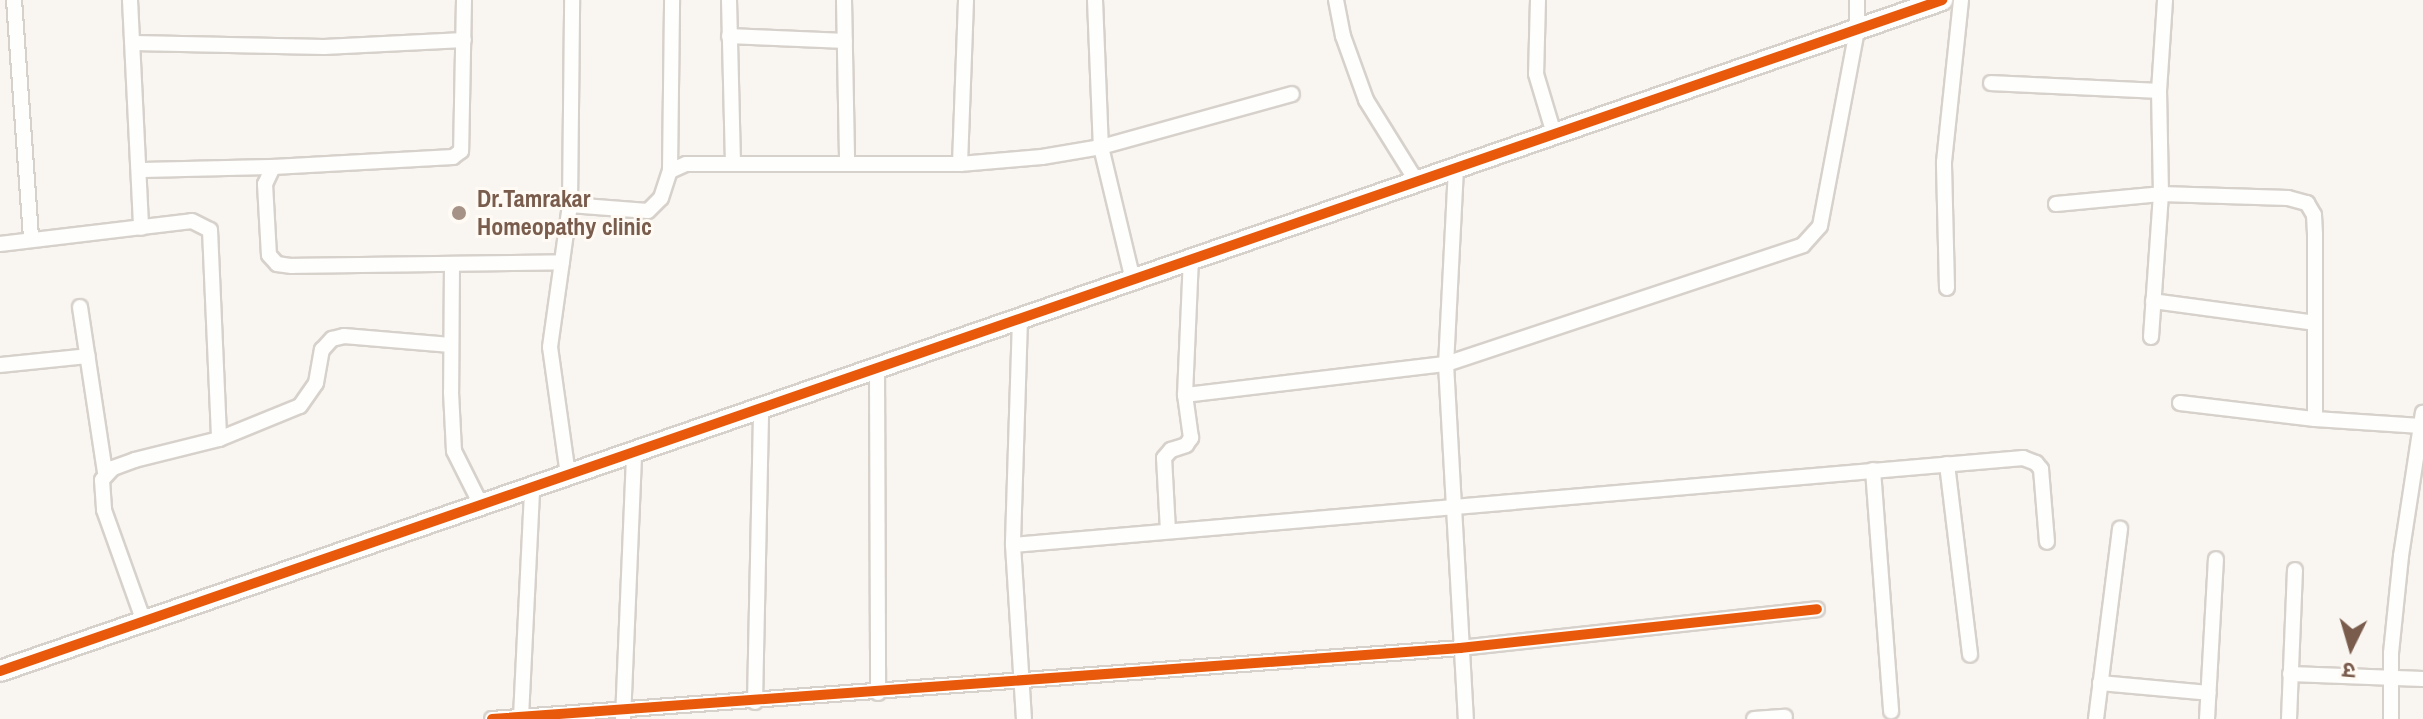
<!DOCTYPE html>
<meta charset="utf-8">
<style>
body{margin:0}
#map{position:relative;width:2423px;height:719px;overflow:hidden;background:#f9f5f0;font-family:"Archivo Narrow","Noto Sans Devanagari",sans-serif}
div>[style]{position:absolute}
.roads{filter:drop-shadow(2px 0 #d7d1cb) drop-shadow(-2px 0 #d7d1cb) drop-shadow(0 2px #d7d1cb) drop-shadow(0 -2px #d7d1cb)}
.street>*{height:14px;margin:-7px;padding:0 7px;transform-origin:7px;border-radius:7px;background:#fefefd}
.secondary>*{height:20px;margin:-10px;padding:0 10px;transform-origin:10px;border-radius:10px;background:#fefefd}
.cycleway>*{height:10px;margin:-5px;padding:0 5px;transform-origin:5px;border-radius:5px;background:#e8590c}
.dots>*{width:22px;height:22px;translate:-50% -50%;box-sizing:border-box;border:4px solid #fffaf3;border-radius:50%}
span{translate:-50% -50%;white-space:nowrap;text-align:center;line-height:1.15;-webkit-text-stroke:6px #fffaf3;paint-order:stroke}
.poi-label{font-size:24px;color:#7a5c4d;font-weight:700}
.left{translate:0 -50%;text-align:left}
.north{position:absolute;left:2311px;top:607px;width:80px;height:80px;-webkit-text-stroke:6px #fffaf3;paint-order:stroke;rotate:185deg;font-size:22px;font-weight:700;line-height:32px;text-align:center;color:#7a5c4d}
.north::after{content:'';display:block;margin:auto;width:28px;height:36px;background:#7a5c4d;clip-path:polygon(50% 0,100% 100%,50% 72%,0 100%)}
</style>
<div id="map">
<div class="roads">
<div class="street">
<i style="left:14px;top:0;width:240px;rotate:85.9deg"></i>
<i style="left:130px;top:0;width:228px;rotate:87.2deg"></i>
<i style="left:464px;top:0;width:151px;rotate:91.1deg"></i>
<i style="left:461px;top:151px;width:10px;rotate:143deg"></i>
<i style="left:453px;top:157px;width:180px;rotate:176.8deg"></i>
<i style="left:273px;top:167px;width:19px;rotate:115deg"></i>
<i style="left:265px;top:184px;width:71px;rotate:86.8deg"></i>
<i style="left:269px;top:255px;width:12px;rotate:48deg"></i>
<i style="left:277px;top:264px;width:15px;rotate:8deg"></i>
<i style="left:292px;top:266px;width:270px;rotate:-0.8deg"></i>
<i style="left:729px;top:0;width:162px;rotate:88.6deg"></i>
<i style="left:844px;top:0;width:163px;rotate:88.9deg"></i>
<i style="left:1095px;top:0;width:147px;rotate:87.7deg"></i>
<i style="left:1101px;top:147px;width:137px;rotate:76.5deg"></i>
<i style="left:1336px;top:0;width:37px;rotate:79deg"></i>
<i style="left:1343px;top:36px;width:68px;rotate:70.2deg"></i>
<i style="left:1366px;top:100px;width:97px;rotate:58.1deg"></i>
<i style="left:1538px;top:0;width:74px;rotate:91.5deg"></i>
<i style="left:1536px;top:74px;width:63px;rotate:73.3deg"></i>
<i style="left:729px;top:36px;width:116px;rotate:2.5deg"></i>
<i style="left:134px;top:43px;width:190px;rotate:1.2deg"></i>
<i style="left:324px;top:47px;width:140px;rotate:-2.9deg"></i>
<i style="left:1991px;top:83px;width:168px;rotate:2.7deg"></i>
<i style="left:960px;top:164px;width:164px;rotate:-87.9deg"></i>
<i style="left:1456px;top:168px;width:196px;rotate:92.9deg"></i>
<i style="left:1446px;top:364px;width:356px;rotate:86.8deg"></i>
<i style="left:139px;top:170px;width:134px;rotate:-1.3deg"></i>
<i style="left:670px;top:171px;width:171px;rotate:-89.3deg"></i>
<i style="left:2056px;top:204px;width:105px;rotate:-5.4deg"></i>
<i style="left:2161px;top:194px;width:127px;rotate:1.8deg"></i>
<i style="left:2288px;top:198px;width:20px;rotate:15deg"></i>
<i style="left:2307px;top:203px;width:14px;rotate:60deg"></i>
<i style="left:2314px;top:215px;width:20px;rotate:87deg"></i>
<i style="left:2315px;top:235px;width:184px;rotate:90deg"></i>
<i style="left:570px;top:205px;width:78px;rotate:4.4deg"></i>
<i style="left:648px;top:211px;width:18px;rotate:-45deg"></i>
<i style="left:661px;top:198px;width:28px;rotate:-72deg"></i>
<i style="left:670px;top:171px;width:17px;rotate:-24deg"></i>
<i style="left:686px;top:164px;width:274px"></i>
<i style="left:960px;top:164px;width:82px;rotate:-4.9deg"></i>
<i style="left:1042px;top:157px;width:60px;rotate:-9.6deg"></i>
<i style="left:1101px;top:147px;width:198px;rotate:-15.5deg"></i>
<i style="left:0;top:244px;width:193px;rotate:-6.8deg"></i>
<i style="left:192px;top:221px;width:20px;rotate:27deg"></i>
<i style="left:210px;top:230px;width:209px;rotate:87.5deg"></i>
<i style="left:219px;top:439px;width:87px;rotate:166deg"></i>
<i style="left:135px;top:460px;width:23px;rotate:160deg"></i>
<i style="left:113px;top:468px;width:16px;rotate:133deg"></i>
<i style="left:102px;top:480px;width:30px;rotate:86deg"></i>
<i style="left:104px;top:510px;width:119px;rotate:70.3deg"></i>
<i style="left:452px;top:264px;width:128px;rotate:90.4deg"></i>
<i style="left:451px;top:392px;width:59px;rotate:87.1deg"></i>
<i style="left:454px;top:451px;width:60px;rotate:63.4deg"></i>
<i style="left:1947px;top:288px;width:126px;rotate:-91.4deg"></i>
<i style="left:1944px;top:162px;width:163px;rotate:-84deg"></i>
<i style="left:2153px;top:301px;width:163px;rotate:7.7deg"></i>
<i style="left:80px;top:307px;width:168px;rotate:81.4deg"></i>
<i style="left:1020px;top:319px;width:226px;rotate:91.8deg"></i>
<i style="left:1013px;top:545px;width:174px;rotate:86.4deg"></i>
<i style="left:2151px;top:337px;width:143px;rotate:-86deg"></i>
<i style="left:2161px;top:194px;width:103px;rotate:-91.1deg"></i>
<i style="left:2159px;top:91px;width:91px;rotate:-86.2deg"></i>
<i style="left:0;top:365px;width:88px;rotate:-5.8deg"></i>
<i style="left:877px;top:368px;width:325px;rotate:89.8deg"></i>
<i style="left:1185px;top:395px;width:263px;rotate:-6.8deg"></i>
<i style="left:1446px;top:364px;width:376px;rotate:-18.4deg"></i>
<i style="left:1803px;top:245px;width:25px;rotate:-48deg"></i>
<i style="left:1820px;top:226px;width:199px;rotate:-79.3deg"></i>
<i style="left:1857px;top:30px;width:30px;rotate:-90deg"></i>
<i style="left:2180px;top:403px;width:136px;rotate:6.8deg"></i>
<i style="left:2315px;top:419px;width:106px;rotate:3.8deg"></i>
<i style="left:219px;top:439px;width:87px;rotate:-22.2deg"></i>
<i style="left:300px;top:406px;width:28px;rotate:-55deg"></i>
<i style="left:316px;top:383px;width:34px;rotate:-80deg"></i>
<i style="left:322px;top:350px;width:15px;rotate:-48deg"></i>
<i style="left:332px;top:339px;width:12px;rotate:-14deg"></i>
<i style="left:344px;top:336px;width:107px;rotate:4.8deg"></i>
<i style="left:1947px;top:464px;width:192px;rotate:83.1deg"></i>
<i style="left:1873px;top:470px;width:242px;rotate:85.7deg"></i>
<i style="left:568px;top:475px;width:129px;rotate:-98deg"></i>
<i style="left:550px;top:347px;width:143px;rotate:-82deg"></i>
<i style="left:570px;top:205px;width:205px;rotate:-89.4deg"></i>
<i style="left:1168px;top:531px;width:73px;rotate:-93.1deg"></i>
<i style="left:1164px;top:458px;width:11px;rotate:-49deg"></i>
<i style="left:1171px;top:450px;width:16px;rotate:-18deg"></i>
<i style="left:1186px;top:445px;width:9px;rotate:-54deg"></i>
<i style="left:1191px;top:438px;width:43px;rotate:-97.9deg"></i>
<i style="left:1185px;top:395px;width:135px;rotate:-87.5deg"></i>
<i style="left:1013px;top:545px;width:1014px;rotate:-4.92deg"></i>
<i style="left:2023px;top:458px;width:14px;rotate:21deg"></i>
<i style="left:2036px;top:463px;width:8px;rotate:50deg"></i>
<i style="left:2041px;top:469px;width:73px;rotate:85.3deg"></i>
<i style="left:2290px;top:674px;width:133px;rotate:2.2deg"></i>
<i style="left:2100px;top:683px;width:109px;rotate:5.2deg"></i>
<i style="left:755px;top:702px;width:294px;rotate:-88.8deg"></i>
<i style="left:521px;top:717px;width:229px;rotate:-87.2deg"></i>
<i style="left:492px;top:719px;width:971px;rotate:-4.19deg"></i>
<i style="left:1460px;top:648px;width:359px;rotate:-6.2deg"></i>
<i style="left:623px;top:719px;width:267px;rotate:-87.6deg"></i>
<i style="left:1754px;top:719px;width:31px;rotate:-4deg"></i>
<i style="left:2096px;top:719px;width:192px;rotate:-82.8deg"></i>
<i style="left:2207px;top:719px;width:160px;rotate:-86.8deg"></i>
<i style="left:2289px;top:719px;width:149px;rotate:-87.7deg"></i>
<i style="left:2391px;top:719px;width:66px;rotate:-90deg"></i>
<i style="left:2391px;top:653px;width:98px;rotate:-84.1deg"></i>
<i style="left:2401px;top:556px;width:145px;rotate:-81.3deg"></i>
</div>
<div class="secondary">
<i style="left:0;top:671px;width:2055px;rotate:-19.06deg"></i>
</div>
</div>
<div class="cycleway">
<i style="left:0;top:671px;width:2055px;rotate:-19.06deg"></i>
<i style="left:492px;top:719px;width:971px;rotate:-4.19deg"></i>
<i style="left:1460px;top:648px;width:359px;rotate:-6.2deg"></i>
</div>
<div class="dots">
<i style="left:459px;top:213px;background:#a69286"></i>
</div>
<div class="poi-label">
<span class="left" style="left:477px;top:213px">Dr.Tamrakar<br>Homeopathy clinic</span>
</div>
<div class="north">उ</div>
</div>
